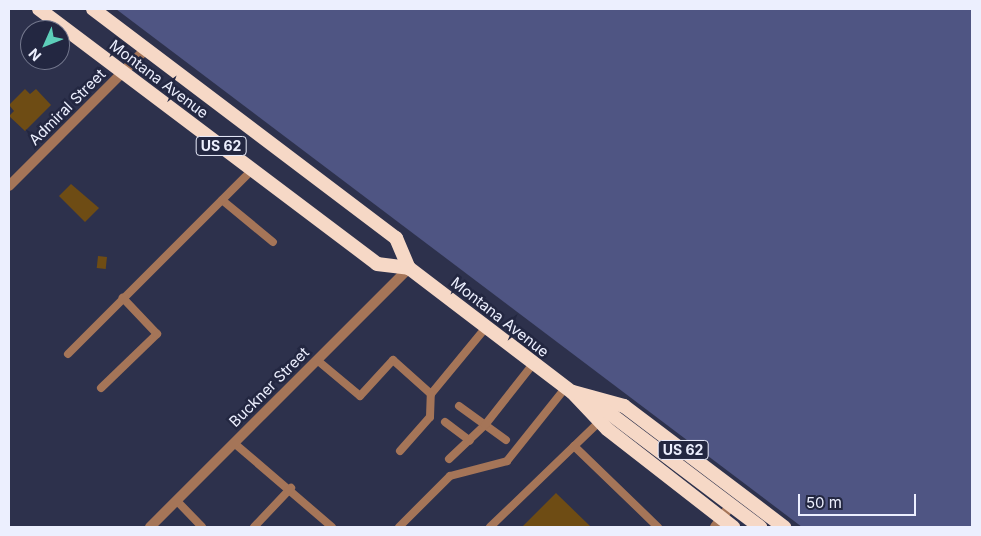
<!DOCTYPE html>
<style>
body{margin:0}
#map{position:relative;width:981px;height:536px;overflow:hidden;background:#2d314c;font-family:Inter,sans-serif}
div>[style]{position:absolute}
.green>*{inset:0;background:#4f5583}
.building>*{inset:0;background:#6e4c14;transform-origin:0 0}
.service>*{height:8px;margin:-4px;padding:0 4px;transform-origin:4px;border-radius:4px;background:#a57558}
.minor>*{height:10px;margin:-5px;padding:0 5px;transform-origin:5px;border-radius:5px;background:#a57558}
.trunk>*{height:14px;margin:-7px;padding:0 7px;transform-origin:7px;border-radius:7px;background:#f6d8c6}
span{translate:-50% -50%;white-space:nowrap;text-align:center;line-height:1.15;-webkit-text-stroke:5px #232741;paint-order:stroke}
.shield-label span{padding:1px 4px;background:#232741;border:1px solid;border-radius:4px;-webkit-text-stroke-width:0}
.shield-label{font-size:14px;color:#eceffe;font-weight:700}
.street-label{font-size:15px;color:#eceffe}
.frame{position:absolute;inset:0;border:10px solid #eceffe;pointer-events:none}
.north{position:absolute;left:20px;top:20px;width:50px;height:50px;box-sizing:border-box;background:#232741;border:1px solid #73778d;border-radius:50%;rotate:226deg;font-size:14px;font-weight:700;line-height:20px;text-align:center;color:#eceffe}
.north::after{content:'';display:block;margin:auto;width:18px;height:22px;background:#5dceb9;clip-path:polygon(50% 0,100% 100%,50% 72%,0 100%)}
.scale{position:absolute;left:798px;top:494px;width:118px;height:22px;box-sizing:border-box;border:2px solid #eceffe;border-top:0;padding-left:6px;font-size:15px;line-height:18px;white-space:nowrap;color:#eceffe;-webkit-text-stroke:4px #232741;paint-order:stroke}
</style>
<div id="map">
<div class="green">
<i style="clip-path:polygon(116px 9px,972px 9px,972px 527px,802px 527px)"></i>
</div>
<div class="building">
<i style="clip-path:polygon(25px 89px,30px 94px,36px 89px,51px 105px,25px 131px,9px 116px,14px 111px,9px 105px)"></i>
<i style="clip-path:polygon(71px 184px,99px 208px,85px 222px,59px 196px)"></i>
<i style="left:98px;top:256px;width:9px;height:12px;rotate:6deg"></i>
<i style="clip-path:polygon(556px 493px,591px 527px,522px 527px)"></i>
</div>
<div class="service">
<i style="left:222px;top:200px;width:66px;rotate:39.5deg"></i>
<i style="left:68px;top:354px;width:260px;rotate:-45deg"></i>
<i style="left:317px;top:360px;width:56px;rotate:39.9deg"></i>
<i style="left:360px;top:396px;width:49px;rotate:-47.5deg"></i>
<i style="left:393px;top:360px;width:51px;rotate:41.8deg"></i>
<i style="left:431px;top:394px;width:88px;rotate:-50.5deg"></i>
<i style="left:101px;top:388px;width:78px;rotate:-44deg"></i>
<i style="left:157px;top:334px;width:50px;rotate:-133.4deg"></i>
<i style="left:459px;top:406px;width:58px;rotate:35.9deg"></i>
<i style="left:445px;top:422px;width:31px;rotate:37deg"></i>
<i style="left:234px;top:443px;width:129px;rotate:40.6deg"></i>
<i style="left:574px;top:446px;width:117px;rotate:44deg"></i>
<i style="left:400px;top:451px;width:45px;rotate:-48.6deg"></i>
<i style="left:430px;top:417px;width:23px;rotate:-88deg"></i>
<i style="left:449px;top:459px;width:50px;rotate:-43.4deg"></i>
<i style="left:485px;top:425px;width:78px;rotate:-51.8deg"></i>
<i style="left:177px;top:501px;width:36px;rotate:46deg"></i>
<i style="left:254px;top:527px;width:54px;rotate:-46.5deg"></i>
<i style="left:399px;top:527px;width:72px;rotate:-45deg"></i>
<i style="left:450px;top:476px;width:59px;rotate:-14.7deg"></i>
<i style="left:507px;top:461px;width:95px;rotate:-51.4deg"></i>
<i style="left:490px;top:527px;width:153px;rotate:-43.9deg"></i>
</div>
<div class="minor">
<i style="left:9px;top:186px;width:194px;rotate:-45deg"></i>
<i style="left:150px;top:527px;width:366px;rotate:-45deg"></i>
<i style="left:715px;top:527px;width:27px;rotate:-54deg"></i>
</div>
<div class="trunk">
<i style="left:39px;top:9px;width:423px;rotate:37deg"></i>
<i style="left:377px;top:264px;width:32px;rotate:7deg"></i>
<i style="left:93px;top:9px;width:380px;rotate:37.1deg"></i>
<i style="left:396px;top:238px;width:33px;rotate:67deg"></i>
<i style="left:409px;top:268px;width:205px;rotate:37.3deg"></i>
<i style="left:572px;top:392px;width:51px;rotate:46.6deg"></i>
<i style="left:607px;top:429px;width:160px;rotate:37.9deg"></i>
<i style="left:573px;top:392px;width:53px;rotate:15.4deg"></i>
<i style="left:624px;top:406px;width:201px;rotate:37.1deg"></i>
<i style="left:592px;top:400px;width:211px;rotate:37.1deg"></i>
</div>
<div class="shield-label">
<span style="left:221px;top:146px">US 62</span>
<span style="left:683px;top:450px">US 62</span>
</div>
<div class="street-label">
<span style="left:159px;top:79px;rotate:37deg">Montana Avenue</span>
<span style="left:67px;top:107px;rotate:-45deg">Admiral Street</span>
<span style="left:500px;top:317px;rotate:38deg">Montana Avenue</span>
<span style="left:269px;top:387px;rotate:-45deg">Buckner Street</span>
</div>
<div class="frame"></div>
<div class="north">N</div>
<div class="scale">50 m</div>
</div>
